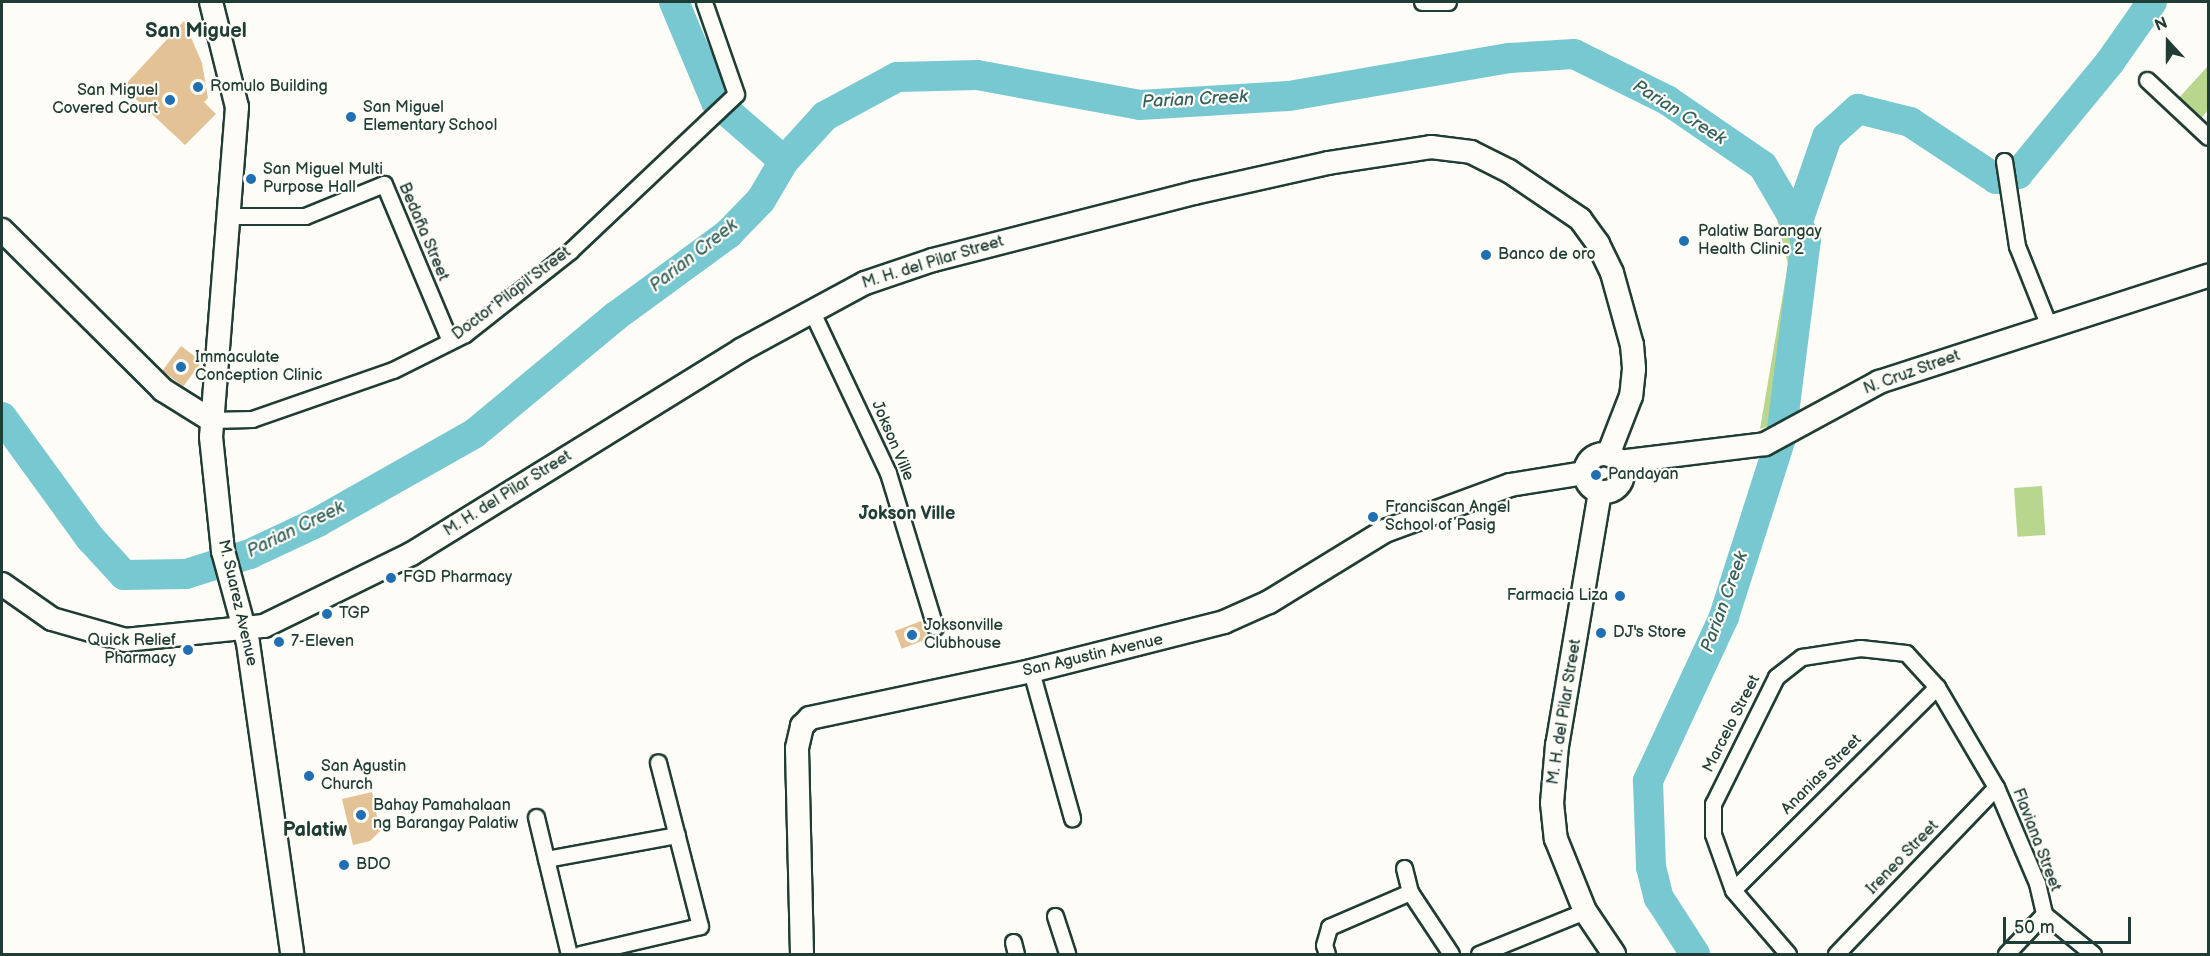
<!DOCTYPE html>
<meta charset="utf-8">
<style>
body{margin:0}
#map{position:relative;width:2210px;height:956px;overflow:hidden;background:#fdfcf7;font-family:"Balsamiq Sans",sans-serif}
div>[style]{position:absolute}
.green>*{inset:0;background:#b8d68e;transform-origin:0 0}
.river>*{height:30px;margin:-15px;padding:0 15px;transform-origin:15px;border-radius:15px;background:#77c8d0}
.building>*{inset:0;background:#e3c295;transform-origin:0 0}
.roads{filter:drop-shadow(2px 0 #1f3d34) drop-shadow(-2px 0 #1f3d34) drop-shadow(0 2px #1f3d34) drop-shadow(0 -2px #1f3d34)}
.street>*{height:15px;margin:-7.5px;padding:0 7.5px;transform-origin:7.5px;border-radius:7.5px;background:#fdfcf7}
.secondary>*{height:22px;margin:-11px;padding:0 11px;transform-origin:11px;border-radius:11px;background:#fdfcf7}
.secondary>.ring{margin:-11px;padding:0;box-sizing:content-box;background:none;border:22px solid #fdfcf7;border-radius:50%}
.dots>*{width:16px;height:16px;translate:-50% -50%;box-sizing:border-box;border:3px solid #fdfcf7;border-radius:50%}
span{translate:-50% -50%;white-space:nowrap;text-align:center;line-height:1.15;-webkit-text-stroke:4.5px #fdfcf7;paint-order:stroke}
.poi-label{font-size:16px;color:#1f3d34}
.left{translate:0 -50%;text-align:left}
.right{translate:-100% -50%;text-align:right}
.street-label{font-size:16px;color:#1f3d34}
.water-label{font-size:18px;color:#35605b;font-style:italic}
.neighbourhood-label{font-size:18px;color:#1f3d34;font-weight:700}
.quarter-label{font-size:20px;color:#1f3d34;font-weight:700}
.frame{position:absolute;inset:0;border:3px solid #1f3d34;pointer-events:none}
.north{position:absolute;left:2138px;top:12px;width:60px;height:60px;-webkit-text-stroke:4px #fdfcf7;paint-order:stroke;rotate:339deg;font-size:16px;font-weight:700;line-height:24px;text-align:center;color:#1f3d34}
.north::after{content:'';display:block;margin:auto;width:21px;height:27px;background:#1f3d34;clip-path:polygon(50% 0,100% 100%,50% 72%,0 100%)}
.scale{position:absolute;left:2003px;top:917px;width:128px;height:27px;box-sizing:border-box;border:3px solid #1f3d34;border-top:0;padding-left:8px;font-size:18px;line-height:21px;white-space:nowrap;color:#1f3d34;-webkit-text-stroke:4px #fdfcf7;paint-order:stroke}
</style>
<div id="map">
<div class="green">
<i style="clip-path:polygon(2208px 66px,2208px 110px,2198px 122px,2176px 101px)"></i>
<i style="clip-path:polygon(1782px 208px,1792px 228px,1801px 272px,1772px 425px,1760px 429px,1788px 264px,1775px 211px)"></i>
<i style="left:2042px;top:486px;width:49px;height:28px;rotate:86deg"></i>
</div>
<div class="river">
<i style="left:674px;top:2px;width:108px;rotate:67.2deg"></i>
<i style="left:716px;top:102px;width:90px;rotate:40.9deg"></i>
<i style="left:1797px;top:224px;width:92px;rotate:-71deg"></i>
<i style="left:1827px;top:137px;width:42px;rotate:-42.1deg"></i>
<i style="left:1858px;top:109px;width:54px;rotate:14deg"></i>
<i style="left:1910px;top:122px;width:103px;rotate:33.5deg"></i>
<i style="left:1996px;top:179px;width:23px;rotate:-13deg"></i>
<i style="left:2018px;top:174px;width:145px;rotate:-50.6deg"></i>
<i style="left:2110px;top:62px;width:73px;rotate:-55deg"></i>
<i style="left:2px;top:417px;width:150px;rotate:54deg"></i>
<i style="left:90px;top:538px;width:50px;rotate:47.4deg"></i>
<i style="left:124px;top:575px;width:62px;rotate:-0.9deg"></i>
<i style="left:186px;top:574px;width:67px;rotate:-17.4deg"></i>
<i style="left:250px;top:554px;width:75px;rotate:-25.2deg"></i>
<i style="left:318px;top:522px;width:180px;rotate:-29.5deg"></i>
<i style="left:475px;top:433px;width:183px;rotate:-39.7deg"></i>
<i style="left:616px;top:316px;width:139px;rotate:-36.2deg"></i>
<i style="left:728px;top:234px;width:47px;rotate:-45.9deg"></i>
<i style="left:761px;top:200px;width:45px;rotate:-59.5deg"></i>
<i style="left:784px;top:161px;width:61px;rotate:-47.7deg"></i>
<i style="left:825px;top:116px;width:82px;rotate:-28.4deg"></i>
<i style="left:897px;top:77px;width:80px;rotate:-1.4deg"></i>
<i style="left:977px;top:75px;width:166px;rotate:10.4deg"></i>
<i style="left:1140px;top:105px;width:149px;rotate:-3.5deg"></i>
<i style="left:1289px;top:96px;width:224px;rotate:-9.8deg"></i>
<i style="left:1510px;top:58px;width:64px;rotate:-3.6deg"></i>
<i style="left:1574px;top:54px;width:104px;rotate:26.3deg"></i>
<i style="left:1667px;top:100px;width:116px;rotate:34.5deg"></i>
<i style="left:1763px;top:166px;width:85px;rotate:59.5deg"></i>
<i style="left:1806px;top:239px;width:201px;rotate:97.2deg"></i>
<i style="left:1781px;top:438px;width:188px;rotate:107.7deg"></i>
<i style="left:1724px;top:617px;width:181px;rotate:114.9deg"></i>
<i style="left:1648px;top:781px;width:86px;rotate:88deg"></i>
<i style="left:1651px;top:867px;width:32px;rotate:76deg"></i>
<i style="left:1659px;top:898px;width:67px;rotate:57.3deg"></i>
</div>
<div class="building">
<i style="clip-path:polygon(184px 21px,202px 63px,208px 98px,204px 102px,216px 114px,185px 145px,123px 87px)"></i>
<i style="left:181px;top:346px;width:26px;height:31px;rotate:37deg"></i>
<i style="left:921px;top:621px;width:19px;height:28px;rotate:69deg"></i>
<i style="clip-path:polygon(372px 792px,380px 831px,370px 841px,353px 845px,342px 799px)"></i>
</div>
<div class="roads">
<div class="street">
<i style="left:1422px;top:2px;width:26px"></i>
<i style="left:2147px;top:80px;width:83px;rotate:43.1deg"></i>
<i style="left:2004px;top:161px;width:86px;rotate:81.3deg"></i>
<i style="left:2017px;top:246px;width:86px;rotate:68.2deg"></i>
<i style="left:229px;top:216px;width:76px"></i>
<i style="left:305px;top:216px;width:85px;rotate:-22.1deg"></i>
<i style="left:384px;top:184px;width:170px;rotate:67.2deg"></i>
<i style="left:811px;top:310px;width:180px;rotate:64.7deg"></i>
<i style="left:888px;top:473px;width:161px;rotate:73deg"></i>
<i style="left:211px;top:420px;width:41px;rotate:-1.4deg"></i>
<i style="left:252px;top:419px;width:149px;rotate:-19.2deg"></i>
<i style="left:393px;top:370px;width:80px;rotate:-26.6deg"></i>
<i style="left:465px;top:334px;width:134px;rotate:-38.3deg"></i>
<i style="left:570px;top:251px;width:228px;rotate:-43.4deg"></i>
<i style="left:736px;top:94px;width:97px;rotate:-109.2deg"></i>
<i style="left:1031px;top:671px;width:153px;rotate:74.4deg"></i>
<i style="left:536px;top:817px;width:141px;rotate:76.5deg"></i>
<i style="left:546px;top:859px;width:133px;rotate:-10.4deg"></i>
<i style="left:1404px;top:868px;width:25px;rotate:76deg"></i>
<i style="left:1410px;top:892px;width:74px;rotate:56.5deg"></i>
<i style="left:1733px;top:890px;width:288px;rotate:-44.9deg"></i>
<i style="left:1055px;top:916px;width:40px;rotate:72deg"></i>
<i style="left:1013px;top:942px;width:12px;rotate:76deg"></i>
<i style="left:580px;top:954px;width:123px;rotate:-13.1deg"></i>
<i style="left:700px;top:926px;width:169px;rotate:-104.4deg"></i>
<i style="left:1327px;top:954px;width:9px;rotate:-108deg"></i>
<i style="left:1324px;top:945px;width:19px;rotate:-74deg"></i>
<i style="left:1329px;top:927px;width:88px;rotate:-23.4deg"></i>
<i style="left:1479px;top:954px;width:114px;rotate:-22.1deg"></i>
<i style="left:1788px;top:954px;width:84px;rotate:-130.7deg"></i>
<i style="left:1733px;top:890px;width:59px;rotate:-109.7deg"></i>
<i style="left:1713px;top:834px;width:30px;rotate:-90deg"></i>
<i style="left:1713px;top:804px;width:142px;rotate:-63.6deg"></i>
<i style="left:1776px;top:677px;width:33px;rotate:-38deg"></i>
<i style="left:1802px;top:657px;width:59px;rotate:-8.8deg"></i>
<i style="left:1860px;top:648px;width:46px;rotate:6.2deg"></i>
<i style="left:1906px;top:653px;width:46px;rotate:47.6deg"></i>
<i style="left:1937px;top:687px;width:116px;rotate:59.5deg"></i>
<i style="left:1996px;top:787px;width:104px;rotate:66.9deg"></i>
<i style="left:2037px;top:883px;width:32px;rotate:77deg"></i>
<i style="left:2044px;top:914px;width:63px;rotate:39.2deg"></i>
<i style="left:1836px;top:954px;width:231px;rotate:-46.2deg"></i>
<i style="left:2006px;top:954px;width:55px;rotate:-46.5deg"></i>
</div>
<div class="secondary">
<i style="left:211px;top:2px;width:108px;rotate:76.1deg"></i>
<i style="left:237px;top:107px;width:331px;rotate:94.5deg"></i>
<i style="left:211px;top:437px;width:115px;rotate:84deg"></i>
<i style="left:223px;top:551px;width:95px;rotate:74.8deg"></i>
<i style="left:248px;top:643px;width:314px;rotate:81.9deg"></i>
<i style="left:2px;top:230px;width:227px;rotate:44.8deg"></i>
<i style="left:163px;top:390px;width:57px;rotate:32deg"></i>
<i class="ring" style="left:1585px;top:454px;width:16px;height:16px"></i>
<i style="left:1619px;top:462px;width:147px;rotate:-7deg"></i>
<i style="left:1765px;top:444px;width:130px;rotate:-28.5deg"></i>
<i style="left:1879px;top:382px;width:346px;rotate:-17.9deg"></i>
<i style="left:1600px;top:492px;width:257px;rotate:99.6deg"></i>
<i style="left:1557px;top:745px;width:58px;rotate:94.9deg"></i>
<i style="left:1552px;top:803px;width:36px;rotate:84deg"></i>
<i style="left:1556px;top:839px;width:78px;rotate:68.1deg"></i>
<i style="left:1585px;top:911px;width:52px;rotate:56deg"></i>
<i style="left:2px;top:584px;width:61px;rotate:35deg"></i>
<i style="left:52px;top:619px;width:76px;rotate:16deg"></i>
<i style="left:125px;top:640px;width:140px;rotate:-5.8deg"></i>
<i style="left:264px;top:626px;width:164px;rotate:-26.1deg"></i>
<i style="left:411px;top:554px;width:388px;rotate:-31.7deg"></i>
<i style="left:741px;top:350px;width:141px;rotate:-28.4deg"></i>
<i style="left:865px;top:283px;width:72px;rotate:-18.7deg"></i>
<i style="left:933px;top:260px;width:269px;rotate:-14.4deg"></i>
<i style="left:1194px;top:193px;width:137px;rotate:-12.6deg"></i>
<i style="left:1328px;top:163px;width:104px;rotate:-8.8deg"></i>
<i style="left:1431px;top:147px;width:40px;rotate:7.1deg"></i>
<i style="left:1471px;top:152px;width:42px;rotate:26.6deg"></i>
<i style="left:1509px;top:171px;width:86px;rotate:34.1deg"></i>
<i style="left:1580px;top:219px;width:31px;rotate:54deg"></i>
<i style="left:1598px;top:244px;width:32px;rotate:64deg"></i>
<i style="left:1612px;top:273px;width:75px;rotate:74.5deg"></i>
<i style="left:1632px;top:345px;width:24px;rotate:85deg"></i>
<i style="left:1634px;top:369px;width:27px;rotate:96deg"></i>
<i style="left:1631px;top:396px;width:63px;rotate:111.3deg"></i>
<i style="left:802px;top:954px;width:206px;rotate:-91.4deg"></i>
<i style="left:797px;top:748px;width:23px;rotate:-77deg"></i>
<i style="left:802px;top:726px;width:11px;rotate:-45deg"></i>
<i style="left:810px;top:718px;width:226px;rotate:-12deg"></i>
<i style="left:1031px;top:671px;width:199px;rotate:-14.2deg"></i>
<i style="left:1224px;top:622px;width:49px;rotate:-24deg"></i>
<i style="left:1269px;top:602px;width:136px;rotate:-31.5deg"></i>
<i style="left:1385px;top:531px;width:133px;rotate:-20.2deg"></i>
<i style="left:1510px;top:485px;width:76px;rotate:-9.1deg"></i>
</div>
</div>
<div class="dots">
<i style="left:198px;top:87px;background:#1f6fb2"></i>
<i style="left:170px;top:100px;background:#1f6fb2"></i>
<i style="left:351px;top:117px;background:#1f6fb2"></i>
<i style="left:251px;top:179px;background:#1f6fb2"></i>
<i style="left:1684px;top:241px;background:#1f6fb2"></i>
<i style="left:1486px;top:255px;background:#1f6fb2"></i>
<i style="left:181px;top:367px;background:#1f6fb2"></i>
<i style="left:1596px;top:475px;background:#1f6fb2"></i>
<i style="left:1373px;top:517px;background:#1f6fb2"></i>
<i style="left:391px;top:578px;background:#1f6fb2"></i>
<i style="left:1620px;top:596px;background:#1f6fb2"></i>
<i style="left:327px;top:614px;background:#1f6fb2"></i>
<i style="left:1601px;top:633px;background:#1f6fb2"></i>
<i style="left:912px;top:635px;background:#1f6fb2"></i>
<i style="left:279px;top:642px;background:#1f6fb2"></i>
<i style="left:188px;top:650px;background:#1f6fb2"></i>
<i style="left:309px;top:776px;background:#1f6fb2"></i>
<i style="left:361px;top:815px;background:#1f6fb2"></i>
<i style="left:344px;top:865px;background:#1f6fb2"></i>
</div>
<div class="poi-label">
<span class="left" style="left:210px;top:87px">Romulo Building</span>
<span class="right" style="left:158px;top:100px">San Miguel<br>Covered Court</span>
<span class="left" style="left:363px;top:117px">San Miguel<br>Elementary School</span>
<span class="left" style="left:263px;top:179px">San Miguel Multi<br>Purpose Hall</span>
<span class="left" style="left:1698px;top:241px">Palatiw Barangay<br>Health Clinic 2</span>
<span class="left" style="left:1498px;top:255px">Banco de oro</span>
<span class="left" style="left:195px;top:367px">Immaculate<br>Conception Clinic</span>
<span class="left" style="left:1608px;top:475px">Pandayan</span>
<span class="left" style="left:1385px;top:517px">Franciscan Angel<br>School of Pasig</span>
<span class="left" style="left:403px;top:578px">FGD Pharmacy</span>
<span class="right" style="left:1608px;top:596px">Farmacia Liza</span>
<span class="left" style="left:339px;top:614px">TGP</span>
<span class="left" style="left:924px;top:635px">Joksonville<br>Clubhouse</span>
<span class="left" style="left:1613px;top:633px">DJ's Store</span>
<span class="right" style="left:176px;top:650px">Quick Relief<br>Pharmacy</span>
<span class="left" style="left:291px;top:642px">7-Eleven</span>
<span class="left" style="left:321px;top:776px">San Agustin<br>Church</span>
<span class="left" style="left:373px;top:815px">Bahay Pamahalaan<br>ng Barangay Palatiw</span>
<span class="left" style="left:356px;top:865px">BDO</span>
</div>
<div class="street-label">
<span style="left:423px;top:232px;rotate:67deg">Bedaña Street</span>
<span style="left:933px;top:263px;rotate:-17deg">M. H. del Pilar Street</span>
<span style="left:512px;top:294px;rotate:-37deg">Doctor Pilapil Street</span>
<span style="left:1912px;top:373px;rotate:-20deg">N. Cruz Street</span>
<span style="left:892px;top:441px;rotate:67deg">Jokson Ville</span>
<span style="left:508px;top:494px;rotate:-32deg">M. H. del Pilar Street</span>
<span style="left:237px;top:603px;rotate:77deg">M. Suarez Avenue</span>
<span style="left:1093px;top:656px;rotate:-13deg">San Agustin Avenue</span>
<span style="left:1565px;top:712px;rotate:-81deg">M. H. del Pilar Street</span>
<span style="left:1732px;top:724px;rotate:-63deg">Marcelo Street</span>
<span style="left:1822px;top:775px;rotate:-45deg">Ananias Street</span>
<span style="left:2036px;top:840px;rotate:69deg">Flaviana Street</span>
<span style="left:1903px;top:858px;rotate:-46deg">Ireneo Street</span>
</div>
<div class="water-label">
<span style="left:1195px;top:100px;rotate:-3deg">Parian Creek</span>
<span style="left:1679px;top:113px;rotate:32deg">Parian Creek</span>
<span style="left:694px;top:256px;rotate:-38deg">Parian Creek</span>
<span style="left:296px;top:530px;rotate:-26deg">Parian Creek</span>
<span style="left:1725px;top:602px;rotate:-70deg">Parian Creek</span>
</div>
<div class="neighbourhood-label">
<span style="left:907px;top:514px">Jokson Ville</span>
</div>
<div class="quarter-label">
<span style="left:196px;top:31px">San Miguel</span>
<span style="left:315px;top:830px">Palatiw</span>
</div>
<div class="frame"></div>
<div class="north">N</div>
<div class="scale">50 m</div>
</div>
